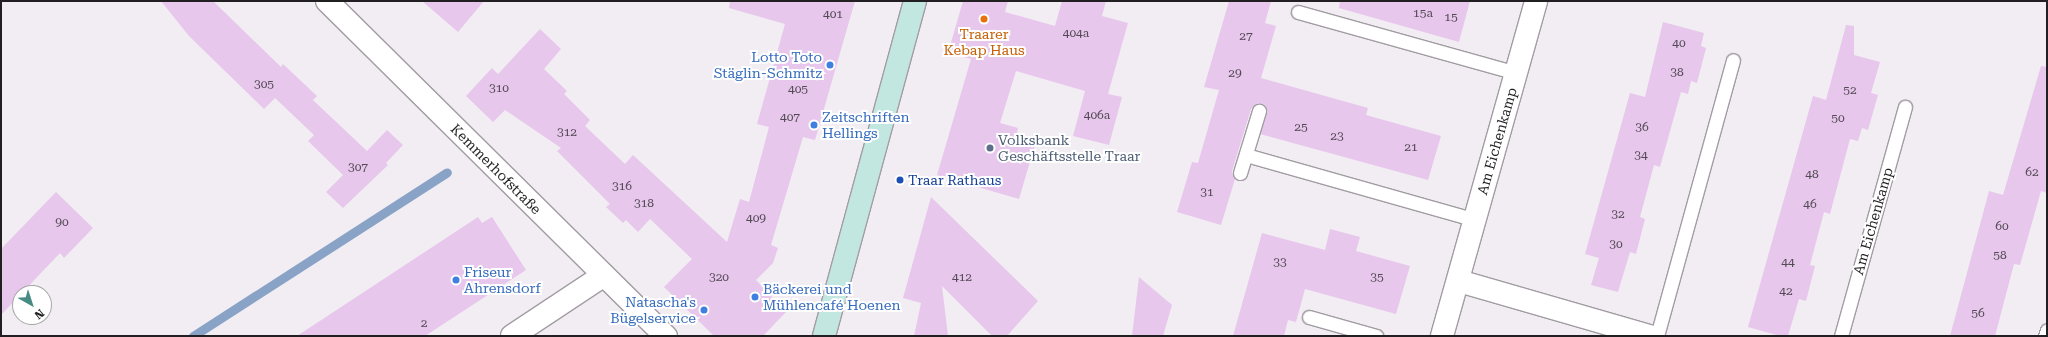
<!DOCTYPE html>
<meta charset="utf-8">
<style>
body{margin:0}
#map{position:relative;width:2048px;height:337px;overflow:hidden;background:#f2ecf3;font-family:"Roboto Serif",serif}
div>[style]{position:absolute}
.stream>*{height:9px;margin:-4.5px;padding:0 4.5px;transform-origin:4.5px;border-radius:4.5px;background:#89a3c7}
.building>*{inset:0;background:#e7c7ec}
.roads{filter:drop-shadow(1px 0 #a29ca3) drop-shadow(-1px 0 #a29ca3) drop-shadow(0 1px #a29ca3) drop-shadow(0 -1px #a29ca3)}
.lane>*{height:13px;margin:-6.5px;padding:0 6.5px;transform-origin:6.5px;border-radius:6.5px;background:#fff}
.street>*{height:22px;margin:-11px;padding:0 11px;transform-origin:11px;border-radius:11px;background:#fff}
.secondary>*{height:22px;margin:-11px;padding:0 11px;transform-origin:11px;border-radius:11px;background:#c2e6e0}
.dots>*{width:11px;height:11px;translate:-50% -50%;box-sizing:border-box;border:2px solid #fff;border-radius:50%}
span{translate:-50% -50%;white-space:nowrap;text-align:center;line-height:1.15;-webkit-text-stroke:4px #fff;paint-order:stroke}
.number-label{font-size:12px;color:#524954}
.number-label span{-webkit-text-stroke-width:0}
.food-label{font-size:14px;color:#c56008}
.shop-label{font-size:14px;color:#366cbe}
.right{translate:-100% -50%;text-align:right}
.left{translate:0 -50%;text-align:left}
.service-label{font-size:14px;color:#4e5e75}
.street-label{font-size:14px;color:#211f21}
.transit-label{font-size:14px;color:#164399}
.frame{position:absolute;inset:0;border:2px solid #211f21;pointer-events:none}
.north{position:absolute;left:12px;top:285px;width:40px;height:40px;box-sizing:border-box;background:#fff;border:1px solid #a6a5a6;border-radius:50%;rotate:141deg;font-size:11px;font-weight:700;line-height:16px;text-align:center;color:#211f21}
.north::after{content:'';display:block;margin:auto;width:14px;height:18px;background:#468c85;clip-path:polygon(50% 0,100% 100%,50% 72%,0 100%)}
</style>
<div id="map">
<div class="stream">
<i style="left:193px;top:336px;width:302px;rotate:-32.8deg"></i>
</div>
<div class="building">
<i style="clip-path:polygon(161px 1px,213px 1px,281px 67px,283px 64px,317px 96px,313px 100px,367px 151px,387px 130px,403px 145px,386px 163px,388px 165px,343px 208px,326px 192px,343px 175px,308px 141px,314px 135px,275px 98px,264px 109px,189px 36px)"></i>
<i style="clip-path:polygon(422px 1px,484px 1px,458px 32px)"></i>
<i style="clip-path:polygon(730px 1px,855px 1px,815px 140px,803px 137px,771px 245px,778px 248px,773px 263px,756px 280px,786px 312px,763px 336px,714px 336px,664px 287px,692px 259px,650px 219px,638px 232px,626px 220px,623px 223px,606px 207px,610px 204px,557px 151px,561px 148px,505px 110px,493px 122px,466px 96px,492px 68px,498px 74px,540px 29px,561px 49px,544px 69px,567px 91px,564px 94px,590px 120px,585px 126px,625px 164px,633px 155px,727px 242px,740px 199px,749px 202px,769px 127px,757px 124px,785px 24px,729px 8px)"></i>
<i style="clip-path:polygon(963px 1px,1008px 1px,1005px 12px,1055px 26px,1062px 1px,1106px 1px,1102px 16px,1128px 23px,1108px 94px,1122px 97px,1109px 145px,1073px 136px,1085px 91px,1016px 71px,1000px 123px,1018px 128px,1016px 136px,1036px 141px,1019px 199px,937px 175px,971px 59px,948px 53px)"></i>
<i style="clip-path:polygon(1229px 1px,1271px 1px,1265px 23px,1276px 26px,1261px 78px,1368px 108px,1366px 115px,1441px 136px,1428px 180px,1260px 134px,1267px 110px,1265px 105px,1258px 103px,1251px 109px,1232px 171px,1235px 179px,1221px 225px,1177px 212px,1192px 162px,1198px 163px,1219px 90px,1204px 87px)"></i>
<i style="clip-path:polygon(1340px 1px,1470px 1px,1459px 42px,1339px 8px)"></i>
<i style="clip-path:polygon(1663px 22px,1704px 33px,1701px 46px,1706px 48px,1697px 83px,1691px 81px,1688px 94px,1681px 92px,1660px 167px,1654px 165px,1640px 217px,1645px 219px,1636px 254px,1630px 252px,1618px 292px,1591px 285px,1599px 258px,1585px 254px,1630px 93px,1645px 97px)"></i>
<i style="clip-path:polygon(1846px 25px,1854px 26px,1854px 55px,1880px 62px,1871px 93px,1878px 95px,1868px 130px,1862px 128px,1858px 141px,1850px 139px,1830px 214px,1824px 212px,1810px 265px,1815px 266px,1806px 301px,1799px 299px,1788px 336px,1780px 336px,1748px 327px,1813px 96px,1826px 100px)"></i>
<i style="clip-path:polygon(2041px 66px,2047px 67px,2047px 193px,2041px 191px,2020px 265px,2014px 264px,1995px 336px,1950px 336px,1989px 191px,2003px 195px)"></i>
<i style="clip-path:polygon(56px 192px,93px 228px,64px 258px,60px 253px,1px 315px,1px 249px)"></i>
<i style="clip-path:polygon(931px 197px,1038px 301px,1007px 336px,992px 336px,942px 286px,948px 336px,914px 336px,921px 303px,903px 298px)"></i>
<i style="clip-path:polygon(478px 217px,482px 223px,492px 217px,526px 270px,425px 336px,297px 336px)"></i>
<i style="clip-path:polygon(1330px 229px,1360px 237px,1356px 251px,1410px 266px,1396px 314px,1305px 289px,1296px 322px,1288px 320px,1284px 336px,1233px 336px,1262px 233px,1325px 250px)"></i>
<i style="clip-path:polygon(1139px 277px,1172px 305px,1163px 336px,1132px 336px)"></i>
</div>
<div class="roads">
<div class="lane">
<i style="left:1298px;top:12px;width:226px;rotate:15.6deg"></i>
<i style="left:1246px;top:155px;width:238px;rotate:15.8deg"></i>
<i style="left:1240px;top:173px;width:65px;rotate:-73deg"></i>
<i style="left:1309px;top:317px;width:70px;rotate:15.8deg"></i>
<i style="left:1657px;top:336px;width:286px;rotate:-74.6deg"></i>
<i style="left:1841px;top:336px;width:238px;rotate:-74.4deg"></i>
<i style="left:2045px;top:336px;width:6px;rotate:-72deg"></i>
</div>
<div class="street">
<i style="left:327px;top:1px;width:477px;rotate:44.7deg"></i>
<i style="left:1459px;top:281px;width:199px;rotate:16.1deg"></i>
<i style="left:512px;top:336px;width:110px;rotate:-33.5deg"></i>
<i style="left:1442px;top:336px;width:348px;rotate:-74.3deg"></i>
</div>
<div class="secondary">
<i style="left:824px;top:336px;width:347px;rotate:-74.8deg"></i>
</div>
</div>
<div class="dots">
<i style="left:984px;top:19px;background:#e8710a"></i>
<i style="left:830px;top:65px;background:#3f7fe0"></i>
<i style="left:814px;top:125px;background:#3f7fe0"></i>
<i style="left:990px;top:148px;background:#5c6f8a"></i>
<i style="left:900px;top:180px;background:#1a4fb4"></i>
<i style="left:456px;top:280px;background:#3f7fe0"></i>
<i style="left:755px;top:297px;background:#3f7fe0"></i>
<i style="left:704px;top:310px;background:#3f7fe0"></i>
</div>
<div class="number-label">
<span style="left:1423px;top:14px">15a</span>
<span style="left:833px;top:15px">401</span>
<span style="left:1451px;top:18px">15</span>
<span style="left:1076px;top:34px">404a</span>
<span style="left:1246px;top:37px">27</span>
<span style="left:1679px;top:44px">40</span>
<span style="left:1677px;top:73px">38</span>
<span style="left:1235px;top:74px">29</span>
<span style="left:264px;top:85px">305</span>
<span style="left:499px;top:89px">310</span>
<span style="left:798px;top:90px">405</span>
<span style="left:1850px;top:91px">52</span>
<span style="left:1097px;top:116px">406a</span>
<span style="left:790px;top:118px">407</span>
<span style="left:1838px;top:119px">50</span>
<span style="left:1301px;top:128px">25</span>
<span style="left:1642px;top:128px">36</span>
<span style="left:567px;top:133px">312</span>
<span style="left:1337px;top:137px">23</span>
<span style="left:1411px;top:148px">21</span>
<span style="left:1641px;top:156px">34</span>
<span style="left:358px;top:168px">307</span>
<span style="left:2032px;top:173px">62</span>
<span style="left:1812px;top:175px">48</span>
<span style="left:622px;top:187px">316</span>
<span style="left:1207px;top:193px">31</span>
<span style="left:644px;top:204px">318</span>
<span style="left:1810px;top:205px">46</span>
<span style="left:1618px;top:215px">32</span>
<span style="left:756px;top:219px">409</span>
<span style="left:62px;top:223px">90</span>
<span style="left:2002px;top:227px">60</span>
<span style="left:1616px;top:245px">30</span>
<span style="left:2000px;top:256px">58</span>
<span style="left:1280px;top:263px">33</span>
<span style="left:1788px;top:263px">44</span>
<span style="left:719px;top:278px">320</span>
<span style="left:962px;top:278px">412</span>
<span style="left:1377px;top:278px">35</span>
<span style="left:1786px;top:292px">42</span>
<span style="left:1978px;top:314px">56</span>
<span style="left:424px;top:324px">2</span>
</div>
<div class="food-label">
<span style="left:984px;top:42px">Traarer<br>Kebap Haus</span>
</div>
<div class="shop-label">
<span class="right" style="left:822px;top:65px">Lotto Toto<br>Stäglin-Schmitz</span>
<span class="left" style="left:822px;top:125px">Zeitschriften<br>Hellings</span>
<span class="left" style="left:464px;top:280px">Friseur<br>Ahrensdorf</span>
<span class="left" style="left:763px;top:297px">Bäckerei und<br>Mühlencafé Hoenen</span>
<span class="right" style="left:696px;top:310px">Natascha's<br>Bügelservice</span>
</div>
<div class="service-label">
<span class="left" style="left:998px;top:148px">Volksbank<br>Geschäftsstelle Traar</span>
</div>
<div class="street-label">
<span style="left:1497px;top:141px;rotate:-74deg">Am Eichenkamp</span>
<span style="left:496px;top:169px;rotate:45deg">Kemmerhofstraße</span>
<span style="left:1873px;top:221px;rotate:-74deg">Am Eichenkamp</span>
</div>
<div class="transit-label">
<span class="left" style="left:908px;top:180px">Traar Rathaus</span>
</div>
<div class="frame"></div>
<div class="north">N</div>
</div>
